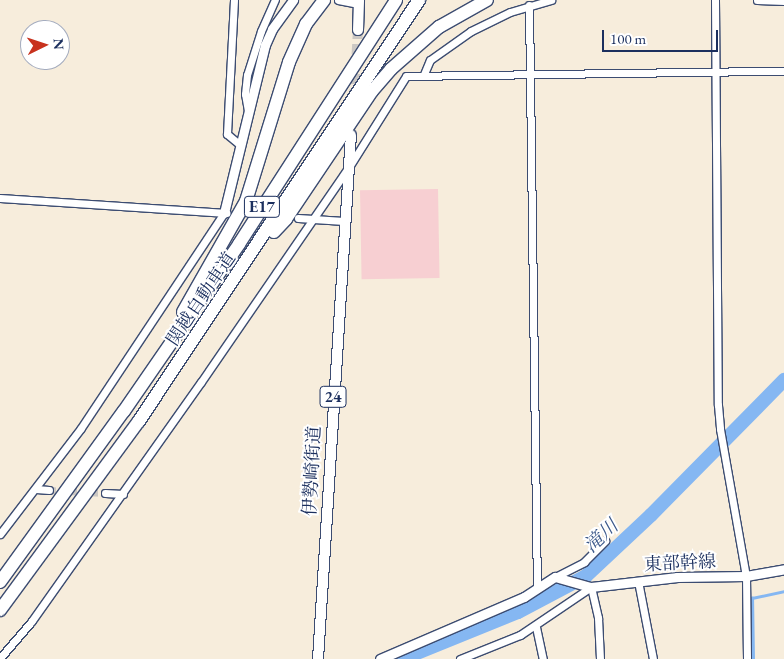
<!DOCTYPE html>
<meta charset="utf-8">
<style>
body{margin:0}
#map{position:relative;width:784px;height:659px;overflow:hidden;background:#f7eddc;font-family:"EB Garamond","Noto Serif JP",serif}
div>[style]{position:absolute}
.built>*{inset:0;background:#f7cfd2;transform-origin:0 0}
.stream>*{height:2.5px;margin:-1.25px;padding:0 1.25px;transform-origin:1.25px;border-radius:1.25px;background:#85b7f2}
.river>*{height:14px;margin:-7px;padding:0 7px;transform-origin:7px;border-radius:7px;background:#85b7f2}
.minor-tunnel>*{height:7px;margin-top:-3.5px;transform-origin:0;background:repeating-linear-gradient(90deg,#cbc7c3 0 7px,transparent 0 10.5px)}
.primary-tunnel>*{height:10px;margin-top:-5px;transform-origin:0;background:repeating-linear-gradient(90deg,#cbc7c3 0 10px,transparent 0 15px)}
.roads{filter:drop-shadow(1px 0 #3c4c71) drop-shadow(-1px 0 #3c4c71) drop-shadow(0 1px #3c4c71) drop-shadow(0 -1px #3c4c71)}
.minor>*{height:7px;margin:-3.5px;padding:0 3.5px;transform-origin:3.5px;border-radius:3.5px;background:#fff}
.tertiary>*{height:9px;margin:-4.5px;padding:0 4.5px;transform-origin:4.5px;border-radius:4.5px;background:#fff}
.primary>*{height:10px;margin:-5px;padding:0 5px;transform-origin:5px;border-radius:5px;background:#fff}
.motorway>*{height:12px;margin:-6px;padding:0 6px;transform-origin:6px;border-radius:6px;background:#fff}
span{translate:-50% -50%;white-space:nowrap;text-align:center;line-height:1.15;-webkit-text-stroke:4px #fff;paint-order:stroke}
.shield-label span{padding:1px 4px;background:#fff;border:1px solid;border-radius:4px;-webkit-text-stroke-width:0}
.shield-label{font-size:16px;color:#1b2f5e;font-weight:700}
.street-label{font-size:18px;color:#1b2f5e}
.water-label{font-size:19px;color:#3b588a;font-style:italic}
.north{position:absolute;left:20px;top:20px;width:50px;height:50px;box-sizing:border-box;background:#fff;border:1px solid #a4acbf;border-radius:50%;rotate:86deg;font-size:14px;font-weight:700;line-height:20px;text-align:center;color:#1b2f5e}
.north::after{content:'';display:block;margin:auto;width:18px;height:22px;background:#c8321e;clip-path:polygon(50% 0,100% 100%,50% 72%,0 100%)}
.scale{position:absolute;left:602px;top:30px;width:116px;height:22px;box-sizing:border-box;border:2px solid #1b2f5e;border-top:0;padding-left:6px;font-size:15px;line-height:18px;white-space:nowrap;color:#1b2f5e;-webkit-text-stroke:4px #fff;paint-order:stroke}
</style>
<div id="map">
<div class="built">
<i style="left:438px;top:189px;width:89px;height:78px;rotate:89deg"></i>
</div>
<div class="stream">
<i style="left:753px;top:659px;width:61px;rotate:-90.9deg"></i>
<i style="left:752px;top:598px;width:33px;rotate:-12deg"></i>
</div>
<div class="river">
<i style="left:402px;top:659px;width:125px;rotate:-22.1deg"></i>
<i style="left:518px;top:612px;width:77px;rotate:-27.9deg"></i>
<i style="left:586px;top:576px;width:89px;rotate:-43.2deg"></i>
<i style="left:651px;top:515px;width:190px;rotate:-45.4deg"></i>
</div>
<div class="minor-tunnel">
<i style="left:229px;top:213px;width:47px;rotate:3.7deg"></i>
<i style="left:49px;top:490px;width:56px;rotate:3.1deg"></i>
</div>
<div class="primary-tunnel">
<i style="left:354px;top:99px;width:69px;rotate:-86.7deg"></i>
</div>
<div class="roads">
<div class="minor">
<i style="left:234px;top:0;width:134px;rotate:93deg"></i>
<i style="left:227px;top:134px;width:17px;rotate:40deg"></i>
<i style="left:338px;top:0;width:21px;rotate:11deg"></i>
<i style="left:715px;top:0;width:405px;rotate:89.6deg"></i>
<i style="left:718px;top:405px;width:24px;rotate:85deg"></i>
<i style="left:720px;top:429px;width:149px;rotate:80deg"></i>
<i style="left:746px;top:576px;width:83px;rotate:89.3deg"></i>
<i style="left:757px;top:0;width:27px;rotate:2deg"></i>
<i style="left:529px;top:5px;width:584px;rotate:89.22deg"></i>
<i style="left:424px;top:74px;width:15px;rotate:-67deg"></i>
<i style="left:430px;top:60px;width:50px;rotate:-35.3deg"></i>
<i style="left:471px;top:31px;width:43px;rotate:-26deg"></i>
<i style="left:510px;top:12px;width:43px;rotate:-16.3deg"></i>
<i style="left:248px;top:111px;width:17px;rotate:-100deg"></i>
<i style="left:245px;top:94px;width:19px;rotate:-84deg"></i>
<i style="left:247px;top:75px;width:46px;rotate:-72.3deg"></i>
<i style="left:261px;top:31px;width:34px;rotate:-66deg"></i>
<i style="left:0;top:198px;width:227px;rotate:3.8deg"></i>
<i style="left:298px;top:218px;width:46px;rotate:3.7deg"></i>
<i style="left:36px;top:489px;width:13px;rotate:4deg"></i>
<i style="left:105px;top:493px;width:18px;rotate:3deg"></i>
<i style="left:0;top:534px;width:133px;rotate:-52.6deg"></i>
<i style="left:81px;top:428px;width:258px;rotate:-56.4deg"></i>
<i style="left:555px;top:577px;width:33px;rotate:-27deg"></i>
<i style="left:584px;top:562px;width:30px;rotate:-45deg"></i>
<i style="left:638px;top:581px;width:79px;rotate:79.1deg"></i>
<i style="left:536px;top:627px;width:33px;rotate:78deg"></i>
<i style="left:0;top:658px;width:48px;rotate:-49.3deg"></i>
<i style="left:31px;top:622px;width:294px;rotate:-54.7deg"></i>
<i style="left:201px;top:382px;width:261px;rotate:-55.5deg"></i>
<i style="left:349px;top:167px;width:107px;rotate:-57.9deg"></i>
<i style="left:406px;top:76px;width:378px;rotate:-0.8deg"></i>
<i style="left:460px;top:659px;width:65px;rotate:-21.8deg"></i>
<i style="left:520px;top:635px;width:86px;rotate:-34.1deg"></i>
<i style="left:591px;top:587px;width:32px;rotate:77deg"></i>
<i style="left:598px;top:618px;width:41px;rotate:87.2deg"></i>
</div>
<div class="tertiary">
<i style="left:224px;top:213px;width:173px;rotate:-76.3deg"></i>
<i style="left:265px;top:45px;width:17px;rotate:-66deg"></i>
<i style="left:272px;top:29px;width:36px;rotate:-54deg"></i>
<i style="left:380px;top:659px;width:157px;rotate:-23.3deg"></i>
<i style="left:524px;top:597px;width:37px;rotate:-33deg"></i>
<i style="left:555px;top:577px;width:37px;rotate:16deg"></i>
<i style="left:591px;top:587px;width:87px;rotate:-6.6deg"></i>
<i style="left:677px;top:577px;width:69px;rotate:-0.8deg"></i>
<i style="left:746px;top:576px;width:39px;rotate:-10deg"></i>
</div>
<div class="primary">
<i style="left:358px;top:30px;width:30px;rotate:-88deg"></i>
<i style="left:318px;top:659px;width:525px;rotate:-86.4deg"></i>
</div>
<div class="motorway">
<i style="left:274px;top:232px;width:18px;rotate:-47deg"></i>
<i style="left:286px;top:219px;width:154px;rotate:-56.1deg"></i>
<i style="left:372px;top:91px;width:29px;rotate:-49deg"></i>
<i style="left:391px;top:69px;width:64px;rotate:-41.2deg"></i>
<i style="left:439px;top:27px;width:55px;rotate:-29.4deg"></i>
<i style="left:183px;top:312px;width:128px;rotate:-60.4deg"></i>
<i style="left:246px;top:201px;width:145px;rotate:-72.8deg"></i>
<i style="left:289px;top:62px;width:42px;rotate:-65.9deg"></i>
<i style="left:306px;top:24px;width:30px;rotate:-53deg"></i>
<i style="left:0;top:582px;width:211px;rotate:-54.1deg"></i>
<i style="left:124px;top:411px;width:203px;rotate:-55.4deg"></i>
<i style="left:239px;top:244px;width:290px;rotate:-57.2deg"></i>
<i style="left:0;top:610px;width:235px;rotate:-53.7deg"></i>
<i style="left:139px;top:421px;width:506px;rotate:-56.37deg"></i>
</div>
</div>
<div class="shield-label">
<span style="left:262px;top:207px">E17</span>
<span style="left:333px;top:397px">24</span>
</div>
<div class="street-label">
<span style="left:201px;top:299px;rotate:-56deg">関越自動車道</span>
<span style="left:312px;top:471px;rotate:-87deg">伊勢崎街道</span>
<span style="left:680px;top:563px;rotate:-3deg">東部幹線</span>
</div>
<div class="water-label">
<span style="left:601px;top:536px;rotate:-43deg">滝川</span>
</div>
<div class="north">N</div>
<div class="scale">100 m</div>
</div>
